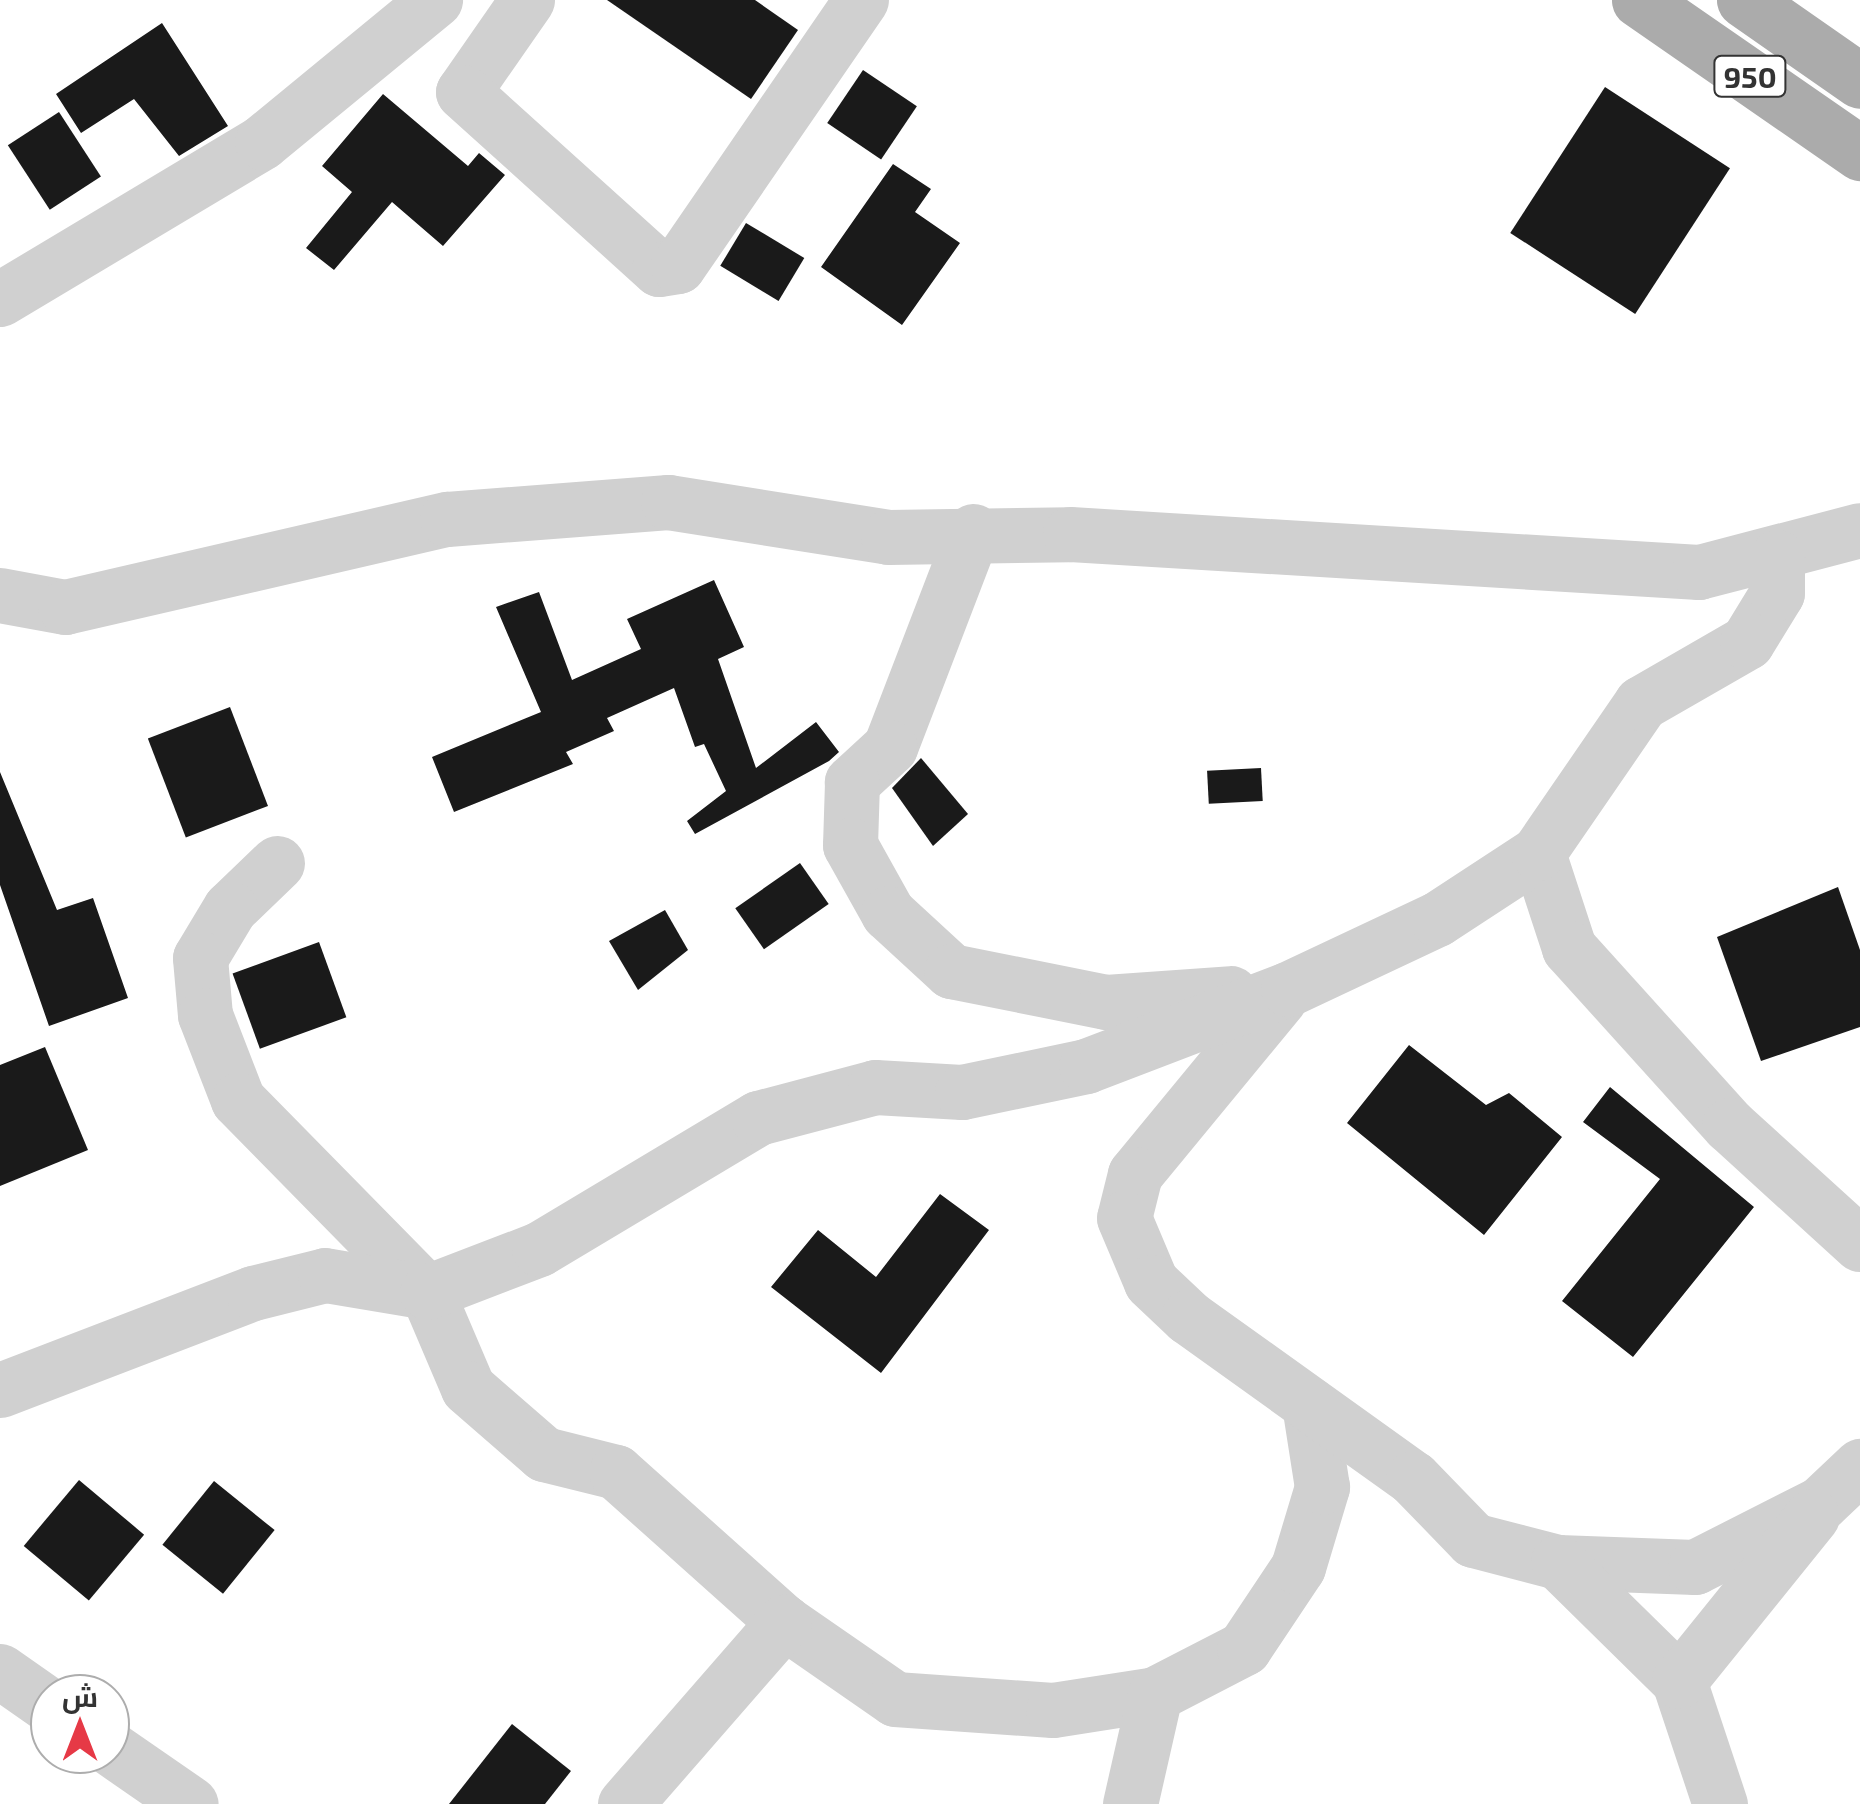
<!DOCTYPE html>
<meta charset="utf-8">
<style>
body{margin:0}
#map{position:relative;width:1860px;height:1804px;overflow:hidden;background:#fff;font-family:"Exo 2",Cairo,sans-serif}
div>[style]{position:absolute}
.building>*{inset:0;background:#1a1a1a;transform-origin:0 0}
.minor>*{height:55px;margin:-27.5px;padding:0 27.5px;transform-origin:27.5px;border-radius:27.5px;background:#d0d0d0}
.major>*{height:55px;margin:-27.5px;padding:0 27.5px;transform-origin:27.5px;border-radius:27.5px;background:#ababab}
span{translate:-50% -50%;white-space:nowrap;text-align:center;line-height:1.15;-webkit-text-stroke:10px #fff;paint-order:stroke}
.shield-label span{padding:2px 8px;background:#fff;border:2px solid;border-radius:8px;-webkit-text-stroke-width:0}
.shield-label{font-size:30px;color:#333;font-weight:700}
.north{position:absolute;left:30px;top:1674px;width:100px;height:100px;box-sizing:border-box;background:#fff;border:2px solid #adadad;border-radius:50%;rotate:0deg;font-size:28px;font-weight:700;line-height:40px;text-align:center;color:#333}
.north::after{content:'';display:block;margin:auto;width:35px;height:45px;background:#e63946;clip-path:polygon(50% 0,100% 100%,50% 72%,0 100%)}
</style>
<div id="map">
<div class="building">
<i style="clip-path:polygon(607px 0,755px 0,798px 30px,751px 99px)"></i>
<i style="clip-path:polygon(162px 23px,228px 126px,179px 156px,134px 99px,81px 133px,56px 94px)"></i>
<i style="left:863px;top:70px;width:65px;height:64px;rotate:34deg"></i>
<i style="left:1605px;top:87px;width:149px;height:174px;rotate:33deg"></i>
<i style="clip-path:polygon(383px 94px,468px 166px,479px 153px,505px 175px,443px 246px,392px 202px,334px 270px,306px 248px,352px 192px,322px 166px)"></i>
<i style="left:59px;top:112px;width:77px;height:61px;rotate:57deg"></i>
<i style="clip-path:polygon(893px 164px,931px 189px,915px 212px,960px 243px,902px 325px,821px 267px)"></i>
<i style="left:746px;top:223px;width:68px;height:50px;rotate:31deg"></i>
<i style="clip-path:polygon(714px 580px,744px 647px,718px 659px,756px 768px,816px 722px,839px 752px,829px 761px,695px 834px,687px 821px,726px 791px,704px 744px,695px 747px,674px 688px,607px 718px,614px 731px,566px 752px,573px 764px,454px 812px,432px 757px,541px 712px,496px 607px,539px 592px,572px 680px,641px 649px,627px 619px)"></i>
<i style="left:230px;top:707px;width:106px;height:88px;rotate:69deg"></i>
<i style="clip-path:polygon(921px 758px,968px 814px,933px 846px,892px 788px)"></i>
<i style="left:1261px;top:768px;width:33px;height:54px;rotate:87deg"></i>
<i style="clip-path:polygon(0 772px,57px 910px,93px 898px,128px 998px,49px 1026px,0 885px)"></i>
<i style="left:800px;top:863px;width:50px;height:79px;rotate:55deg"></i>
<i style="clip-path:polygon(1838px 887px,1860px 950px,1860px 1027px,1761px 1061px,1717px 937px)"></i>
<i style="clip-path:polygon(665px 910px,688px 950px,638px 990px,609px 941px)"></i>
<i style="left:319px;top:942px;width:80px;height:92px;rotate:70deg"></i>
<i style="clip-path:polygon(1409px 1045px,1486px 1105px,1509px 1093px,1562px 1137px,1484px 1235px,1347px 1123px)"></i>
<i style="clip-path:polygon(45px 1047px,88px 1150px,0 1186px,0 1065px)"></i>
<i style="clip-path:polygon(1610px 1087px,1754px 1207px,1633px 1357px,1562px 1301px,1660px 1179px,1583px 1122px)"></i>
<i style="clip-path:polygon(940px 1194px,989px 1230px,881px 1373px,771px 1287px,818px 1230px,876px 1277px)"></i>
<i style="left:79px;top:1480px;width:85px;height:86px;rotate:40deg"></i>
<i style="left:214px;top:1481px;width:78px;height:82px;rotate:39deg"></i>
<i style="clip-path:polygon(512px 1724px,571px 1771px,545px 1804px,449px 1804px)"></i>
</div>
<div class="minor">
<i style="left:527px;top:0;width:112px;rotate:124.8deg"></i>
<i style="left:463px;top:92px;width:264px;rotate:42.1deg"></i>
<i style="left:659px;top:269px;width:19px;rotate:-9deg"></i>
<i style="left:678px;top:266px;width:323px;rotate:-55.5deg"></i>
<i style="left:0;top:299px;width:305px;rotate:-30.9deg"></i>
<i style="left:262px;top:142px;width:224px;rotate:-39.4deg"></i>
<i style="left:973px;top:531px;width:231px;rotate:111deg"></i>
<i style="left:890px;top:747px;width:52px;rotate:137.4deg"></i>
<i style="left:852px;top:782px;width:63px;rotate:91.8deg"></i>
<i style="left:850px;top:845px;width:78px;rotate:60.8deg"></i>
<i style="left:888px;top:913px;width:86px;rotate:42.6deg"></i>
<i style="left:951px;top:971px;width:158px;rotate:11.3deg"></i>
<i style="left:1106px;top:1002px;width:125px;rotate:-4.1deg"></i>
<i style="left:0;top:595px;width:66px;rotate:10.5deg"></i>
<i style="left:65px;top:607px;width:392px;rotate:-13deg"></i>
<i style="left:447px;top:519px;width:222px;rotate:-4.4deg"></i>
<i style="left:668px;top:502px;width:223px;rotate:9deg"></i>
<i style="left:888px;top:537px;width:182px;rotate:-0.9deg"></i>
<i style="left:1070px;top:534px;width:630px;rotate:3.46deg"></i>
<i style="left:1699px;top:572px;width:166px;rotate:-14.6deg"></i>
<i style="left:1538px;top:853px;width:100px;rotate:71.9deg"></i>
<i style="left:1569px;top:948px;width:239px;rotate:47.9deg"></i>
<i style="left:1729px;top:1125px;width:177px;rotate:42.3deg"></i>
<i style="left:277px;top:863px;width:65px;rotate:136.2deg"></i>
<i style="left:230px;top:908px;width:58px;rotate:121deg"></i>
<i style="left:200px;top:958px;width:57px;rotate:85deg"></i>
<i style="left:205px;top:1015px;width:91px;rotate:68.8deg"></i>
<i style="left:238px;top:1100px;width:269px;rotate:45.5deg"></i>
<i style="left:427px;top:1292px;width:104px;rotate:66.9deg"></i>
<i style="left:468px;top:1388px;width:101px;rotate:41deg"></i>
<i style="left:544px;top:1454px;width:74px;rotate:14deg"></i>
<i style="left:616px;top:1472px;width:225px;rotate:41.8deg"></i>
<i style="left:784px;top:1622px;width:135px;rotate:34.7deg"></i>
<i style="left:895px;top:1699px;width:158px;rotate:4deg"></i>
<i style="left:1053px;top:1710px;width:103px;rotate:-8.9deg"></i>
<i style="left:1155px;top:1694px;width:100px;rotate:-27.3deg"></i>
<i style="left:1244px;top:1648px;width:97px;rotate:-56.3deg"></i>
<i style="left:1298px;top:1567px;width:84px;rotate:-73.3deg"></i>
<i style="left:1322px;top:1487px;width:84px;rotate:-98.9deg"></i>
<i style="left:1280px;top:998px;width:228px;rotate:129.5deg"></i>
<i style="left:1135px;top:1174px;width:45px;rotate:104deg"></i>
<i style="left:1124px;top:1218px;width:69px;rotate:67.1deg"></i>
<i style="left:1151px;top:1282px;width:51px;rotate:43.4deg"></i>
<i style="left:1188px;top:1317px;width:277px;rotate:35.6deg"></i>
<i style="left:1413px;top:1478px;width:86px;rotate:45.9deg"></i>
<i style="left:1473px;top:1540px;width:88px;rotate:14.5deg"></i>
<i style="left:1558px;top:1562px;width:137px;rotate:2.1deg"></i>
<i style="left:1695px;top:1567px;width:141px;rotate:-26.9deg"></i>
<i style="left:1821px;top:1503px;width:54px;rotate:-43.5deg"></i>
<i style="left:0;top:1390px;width:271px;rotate:-21deg"></i>
<i style="left:253px;top:1293px;width:74px;rotate:-14deg"></i>
<i style="left:325px;top:1275px;width:103px;rotate:9.5deg"></i>
<i style="left:427px;top:1292px;width:120px;rotate:-21deg"></i>
<i style="left:539px;top:1249px;width:255px;rotate:-30.9deg"></i>
<i style="left:758px;top:1118px;width:121px;rotate:-14.8deg"></i>
<i style="left:875px;top:1087px;width:87px;rotate:3.3deg"></i>
<i style="left:962px;top:1092px;width:127px;rotate:-11.8deg"></i>
<i style="left:1086px;top:1066px;width:216px;rotate:-20.9deg"></i>
<i style="left:1288px;top:989px;width:165px;rotate:-25.2deg"></i>
<i style="left:1437px;top:919px;width:121px;rotate:-33.2deg"></i>
<i style="left:1538px;top:853px;width:182px;rotate:-55.5deg"></i>
<i style="left:1641px;top:703px;width:122px;rotate:-29.9deg"></i>
<i style="left:1747px;top:642px;width:57px;rotate:-58.5deg"></i>
<i style="left:1777px;top:593px;width:36px;rotate:-90deg"></i>
<i style="left:1558px;top:1562px;width:170px;rotate:44.5deg"></i>
<i style="left:1679px;top:1681px;width:130px;rotate:71.6deg"></i>
<i style="left:0;top:1671px;width:61px;rotate:35deg"></i>
<i style="left:1679px;top:1681px;width:212px;rotate:-51.1deg"></i>
<i style="left:110px;top:1748px;width:98px;rotate:34.7deg"></i>
<i style="left:625px;top:1804px;width:242px;rotate:-48.9deg"></i>
<i style="left:1130px;top:1804px;width:113px;rotate:-77.2deg"></i>
</div>
<div class="major">
<i style="left:1639px;top:0;width:269px;rotate:34.7deg"></i>
<i style="left:1744px;top:0;width:141px;rotate:34.9deg"></i>
</div>
<div class="shield-label">
<span style="left:1750px;top:76px">950</span>
</div>
<div class="north">ش</div>
</div>
